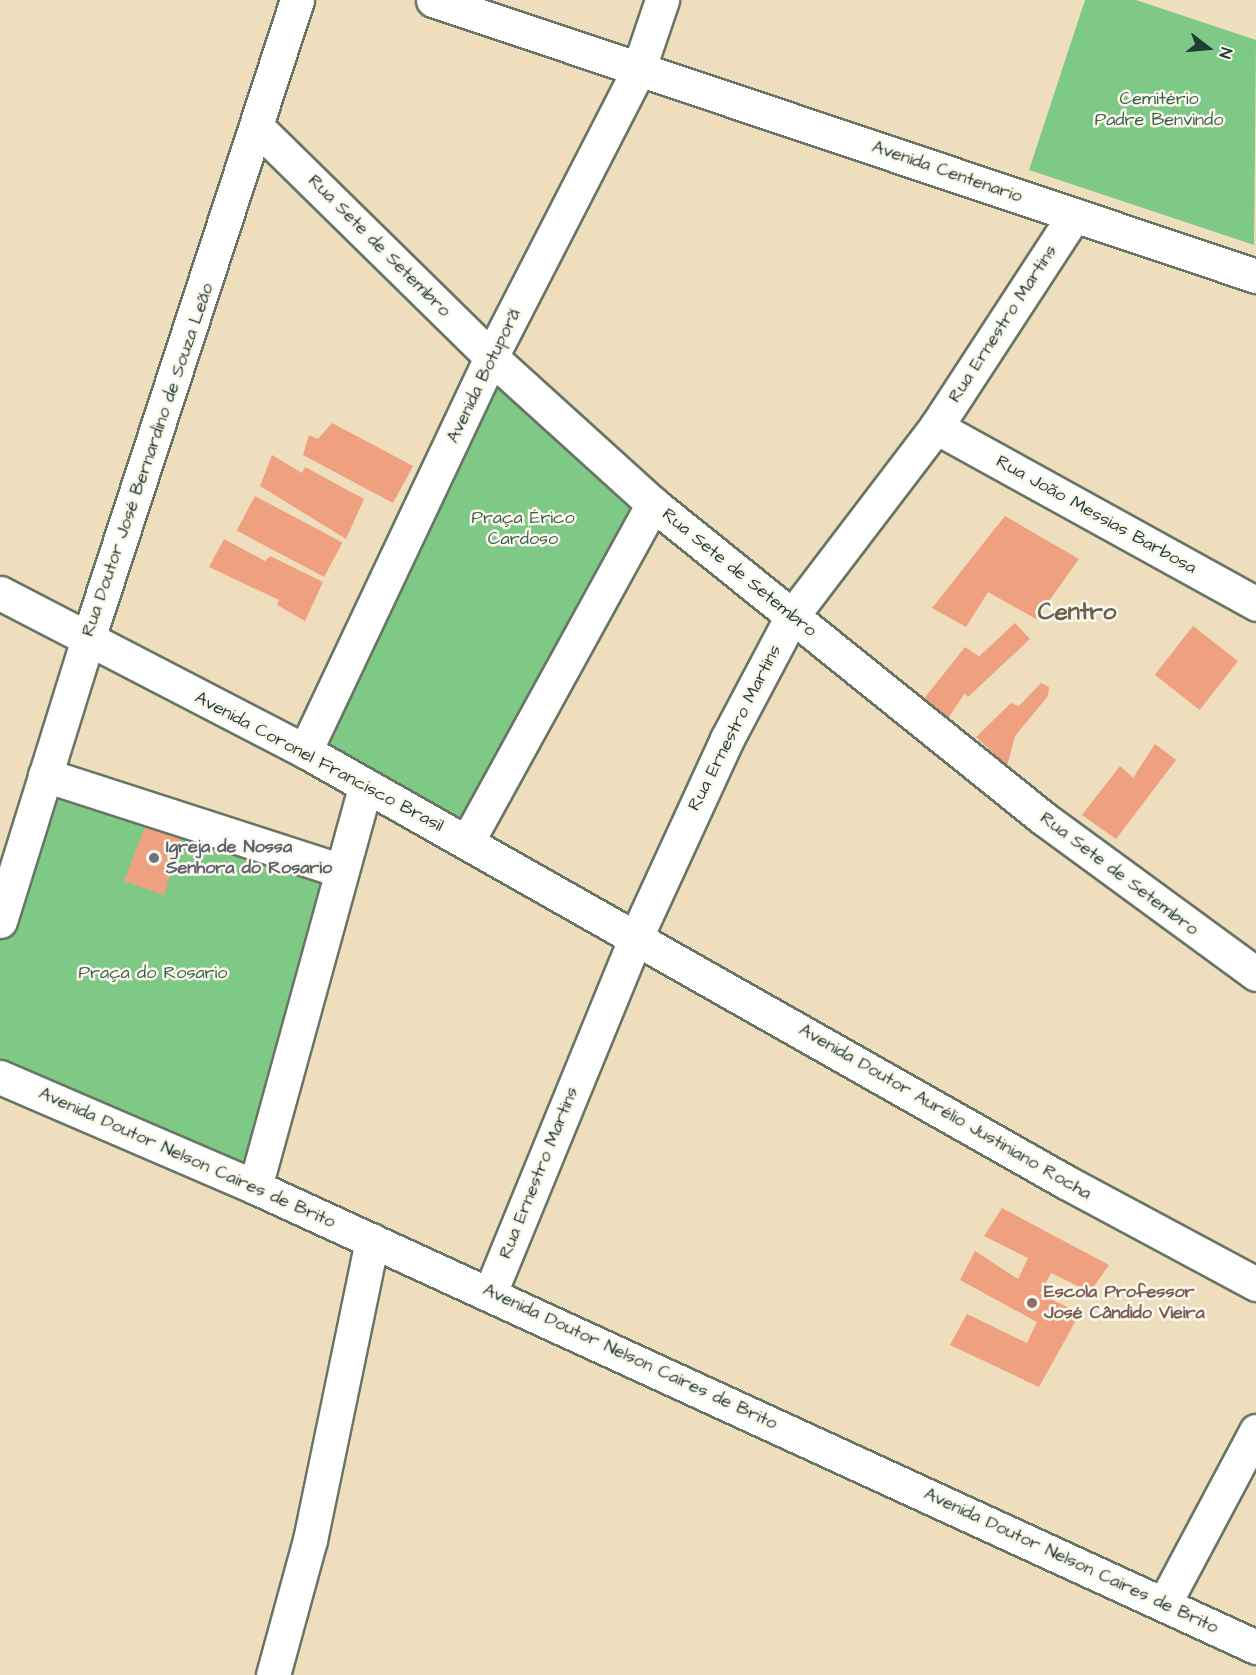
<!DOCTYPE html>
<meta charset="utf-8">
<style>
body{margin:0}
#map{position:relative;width:1256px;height:1675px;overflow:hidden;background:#efdebe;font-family:"Architects Daughter",sans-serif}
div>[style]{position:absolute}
.green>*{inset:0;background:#7ec986}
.building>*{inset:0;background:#eea07f;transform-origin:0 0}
.roads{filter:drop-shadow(2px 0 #687564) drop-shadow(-2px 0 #687564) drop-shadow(0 2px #687564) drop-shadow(0 -2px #687564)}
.minor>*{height:33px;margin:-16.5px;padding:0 16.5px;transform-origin:16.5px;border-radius:16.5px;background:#fff}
.major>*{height:33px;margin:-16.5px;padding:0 16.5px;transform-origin:16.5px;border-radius:16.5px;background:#fff}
.dots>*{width:16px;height:16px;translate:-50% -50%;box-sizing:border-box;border:3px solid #fbf7ec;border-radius:50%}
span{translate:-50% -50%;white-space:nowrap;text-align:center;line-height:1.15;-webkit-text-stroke:5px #fbf7ec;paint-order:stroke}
.park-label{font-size:18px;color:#376048}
.street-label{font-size:18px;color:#1f3d34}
.worship-label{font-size:18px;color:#5b616d;font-weight:700}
.left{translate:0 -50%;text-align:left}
.education-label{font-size:18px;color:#785e54;font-weight:700}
.district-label{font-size:24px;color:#67604e;font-weight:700}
.north{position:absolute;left:1178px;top:18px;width:60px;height:60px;-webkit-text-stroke:4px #fbf7ec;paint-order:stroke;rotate:106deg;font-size:16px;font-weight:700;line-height:24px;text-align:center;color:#1f3d34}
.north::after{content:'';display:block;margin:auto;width:21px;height:27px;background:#1f3d34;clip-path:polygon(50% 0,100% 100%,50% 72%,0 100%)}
</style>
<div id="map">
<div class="green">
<i style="clip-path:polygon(1085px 0,1136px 0,1256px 40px,1254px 245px,1029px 170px)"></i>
<i style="clip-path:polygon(491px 357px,653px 504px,467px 842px,305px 751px)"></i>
<i style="clip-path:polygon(48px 776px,339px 874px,256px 1184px,0 1077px,0 926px)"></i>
</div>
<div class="building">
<i style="clip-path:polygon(332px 423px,413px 466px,393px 503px,303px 455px,309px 435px,318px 439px)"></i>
<i style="clip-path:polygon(272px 455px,302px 473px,305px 467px,364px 499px,346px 539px,260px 486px)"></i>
<i style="left:255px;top:496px;width:99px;height:39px;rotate:28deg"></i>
<i style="clip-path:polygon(1005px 516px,1079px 559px,1036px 619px,988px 592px,966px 627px,932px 608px)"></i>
<i style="clip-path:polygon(224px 539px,265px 561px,270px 556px,323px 582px,305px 621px,277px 605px,279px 600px,209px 567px)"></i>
<i style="left:1015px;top:623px;width:22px;height:85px;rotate:47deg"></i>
<i style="left:1193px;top:626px;width:57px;height:62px;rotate:38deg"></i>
<i style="clip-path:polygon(965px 647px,986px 661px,947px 720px,923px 700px)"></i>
<i style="clip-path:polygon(1041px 683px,1049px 687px,1048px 696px,1015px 736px,1007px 766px,976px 737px,1011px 703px,1019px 706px)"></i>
<i style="clip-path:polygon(1155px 744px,1176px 760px,1116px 839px,1082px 815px,1120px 766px,1133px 778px)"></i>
<i style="clip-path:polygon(147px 822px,181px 835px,164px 895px,124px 881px)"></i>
<i style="clip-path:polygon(1002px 1208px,1109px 1265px,1090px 1292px,1051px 1273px,1040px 1294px,1080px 1313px,1039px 1387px,950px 1345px,967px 1314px,1027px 1343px,1037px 1322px,960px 1280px,975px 1251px,1018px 1279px,1028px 1258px,984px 1236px)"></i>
</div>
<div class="roads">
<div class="minor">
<i style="left:433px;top:0;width:868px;rotate:18.54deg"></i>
<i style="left:258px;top:128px;width:327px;rotate:44.5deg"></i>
<i style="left:491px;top:357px;width:219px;rotate:42.2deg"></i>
<i style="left:653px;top:504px;width:501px;rotate:38.84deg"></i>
<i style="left:1043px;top:818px;width:264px;rotate:36.2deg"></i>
<i style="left:936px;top:427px;width:366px;rotate:28.9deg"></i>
<i style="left:0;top:593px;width:343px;rotate:27.4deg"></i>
<i style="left:305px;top:751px;width:875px;rotate:29.53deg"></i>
<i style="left:1066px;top:1182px;width:216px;rotate:28.2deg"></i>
<i style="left:305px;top:751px;width:436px;rotate:-64.7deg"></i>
<i style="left:491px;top:357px;width:322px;rotate:-62.8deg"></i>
<i style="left:638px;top:71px;width:75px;rotate:-71.3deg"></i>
<i style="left:45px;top:775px;width:310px;rotate:17.9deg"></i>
<i style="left:467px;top:842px;width:386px;rotate:-61.2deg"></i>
<i style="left:0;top:921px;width:295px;rotate:-72.7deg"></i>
<i style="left:88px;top:639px;width:672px;rotate:-71.89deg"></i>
<i style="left:255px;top:1187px;width:414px;rotate:-74.6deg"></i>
<i style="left:490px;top:1293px;width:385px;rotate:-67.7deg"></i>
<i style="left:636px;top:937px;width:218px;rotate:-65.3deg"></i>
<i style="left:727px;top:739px;width:139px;rotate:-62.1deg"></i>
<i style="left:792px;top:616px;width:238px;rotate:-52.7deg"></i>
<i style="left:936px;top:427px;width:253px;rotate:-56.9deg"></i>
<i style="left:1164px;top:1604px;width:196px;rotate:-62deg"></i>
<i style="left:273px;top:1675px;width:140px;rotate:-74.7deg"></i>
<i style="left:310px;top:1540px;width:306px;rotate:-78.3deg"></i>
</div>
<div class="major">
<i style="left:0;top:1077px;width:278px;rotate:23.3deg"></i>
<i style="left:255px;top:1187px;width:1102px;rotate:24.68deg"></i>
</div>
</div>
<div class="dots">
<i style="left:154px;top:858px;background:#6b7280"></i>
<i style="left:1032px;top:1303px;background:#8d6e63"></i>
</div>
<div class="park-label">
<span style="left:1159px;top:110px">Cemitério<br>Padre Benvindo</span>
<span style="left:523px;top:529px">Praça Érico<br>Cardoso</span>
<span style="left:153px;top:973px">Praça do Rosario</span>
</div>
<div class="street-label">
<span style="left:947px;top:172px;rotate:19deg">Avenida Centenario</span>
<span style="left:379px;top:246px;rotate:45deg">Rua Sete de Setembro</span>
<span style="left:1003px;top:324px;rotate:-57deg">Rua Ernestro Martins</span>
<span style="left:484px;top:376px;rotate:-64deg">Avenida Botuporã</span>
<span style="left:148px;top:460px;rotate:-71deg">Rua Doutor José Bernardino de Souza Leão</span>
<span style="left:1096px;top:515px;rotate:29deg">Rua João Messias Barbosa</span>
<span style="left:739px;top:573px;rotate:39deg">Rua Sete de Setembro</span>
<span style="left:735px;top:728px;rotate:-63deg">Rua Ernestro Martins</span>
<span style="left:319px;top:762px;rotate:28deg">Avenida Coronel Francisco Brasil</span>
<span style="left:1119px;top:874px;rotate:37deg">Rua Sete de Setembro</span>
<span style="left:945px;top:1112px;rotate:30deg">Avenida Doutor Aurélio Justiniano Rocha</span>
<span style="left:187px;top:1158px;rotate:24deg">Avenida Doutor Nelson Caires de Brito</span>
<span style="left:539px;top:1173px;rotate:-68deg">Rua Ernestro Martins</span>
<span style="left:630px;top:1357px;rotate:25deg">Avenida Doutor Nelson Caires de Brito</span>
<span style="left:1071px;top:1561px;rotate:25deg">Avenida Doutor Nelson Caires de Brito</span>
</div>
<div class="worship-label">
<span class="left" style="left:166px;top:858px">Igreja de Nossa<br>Senhora do Rosario</span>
</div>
<div class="education-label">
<span class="left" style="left:1044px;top:1303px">Escola Professor<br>José Cândido Vieira</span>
</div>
<div class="district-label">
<span style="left:1077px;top:613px">Centro</span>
</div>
<div class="north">N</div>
</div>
